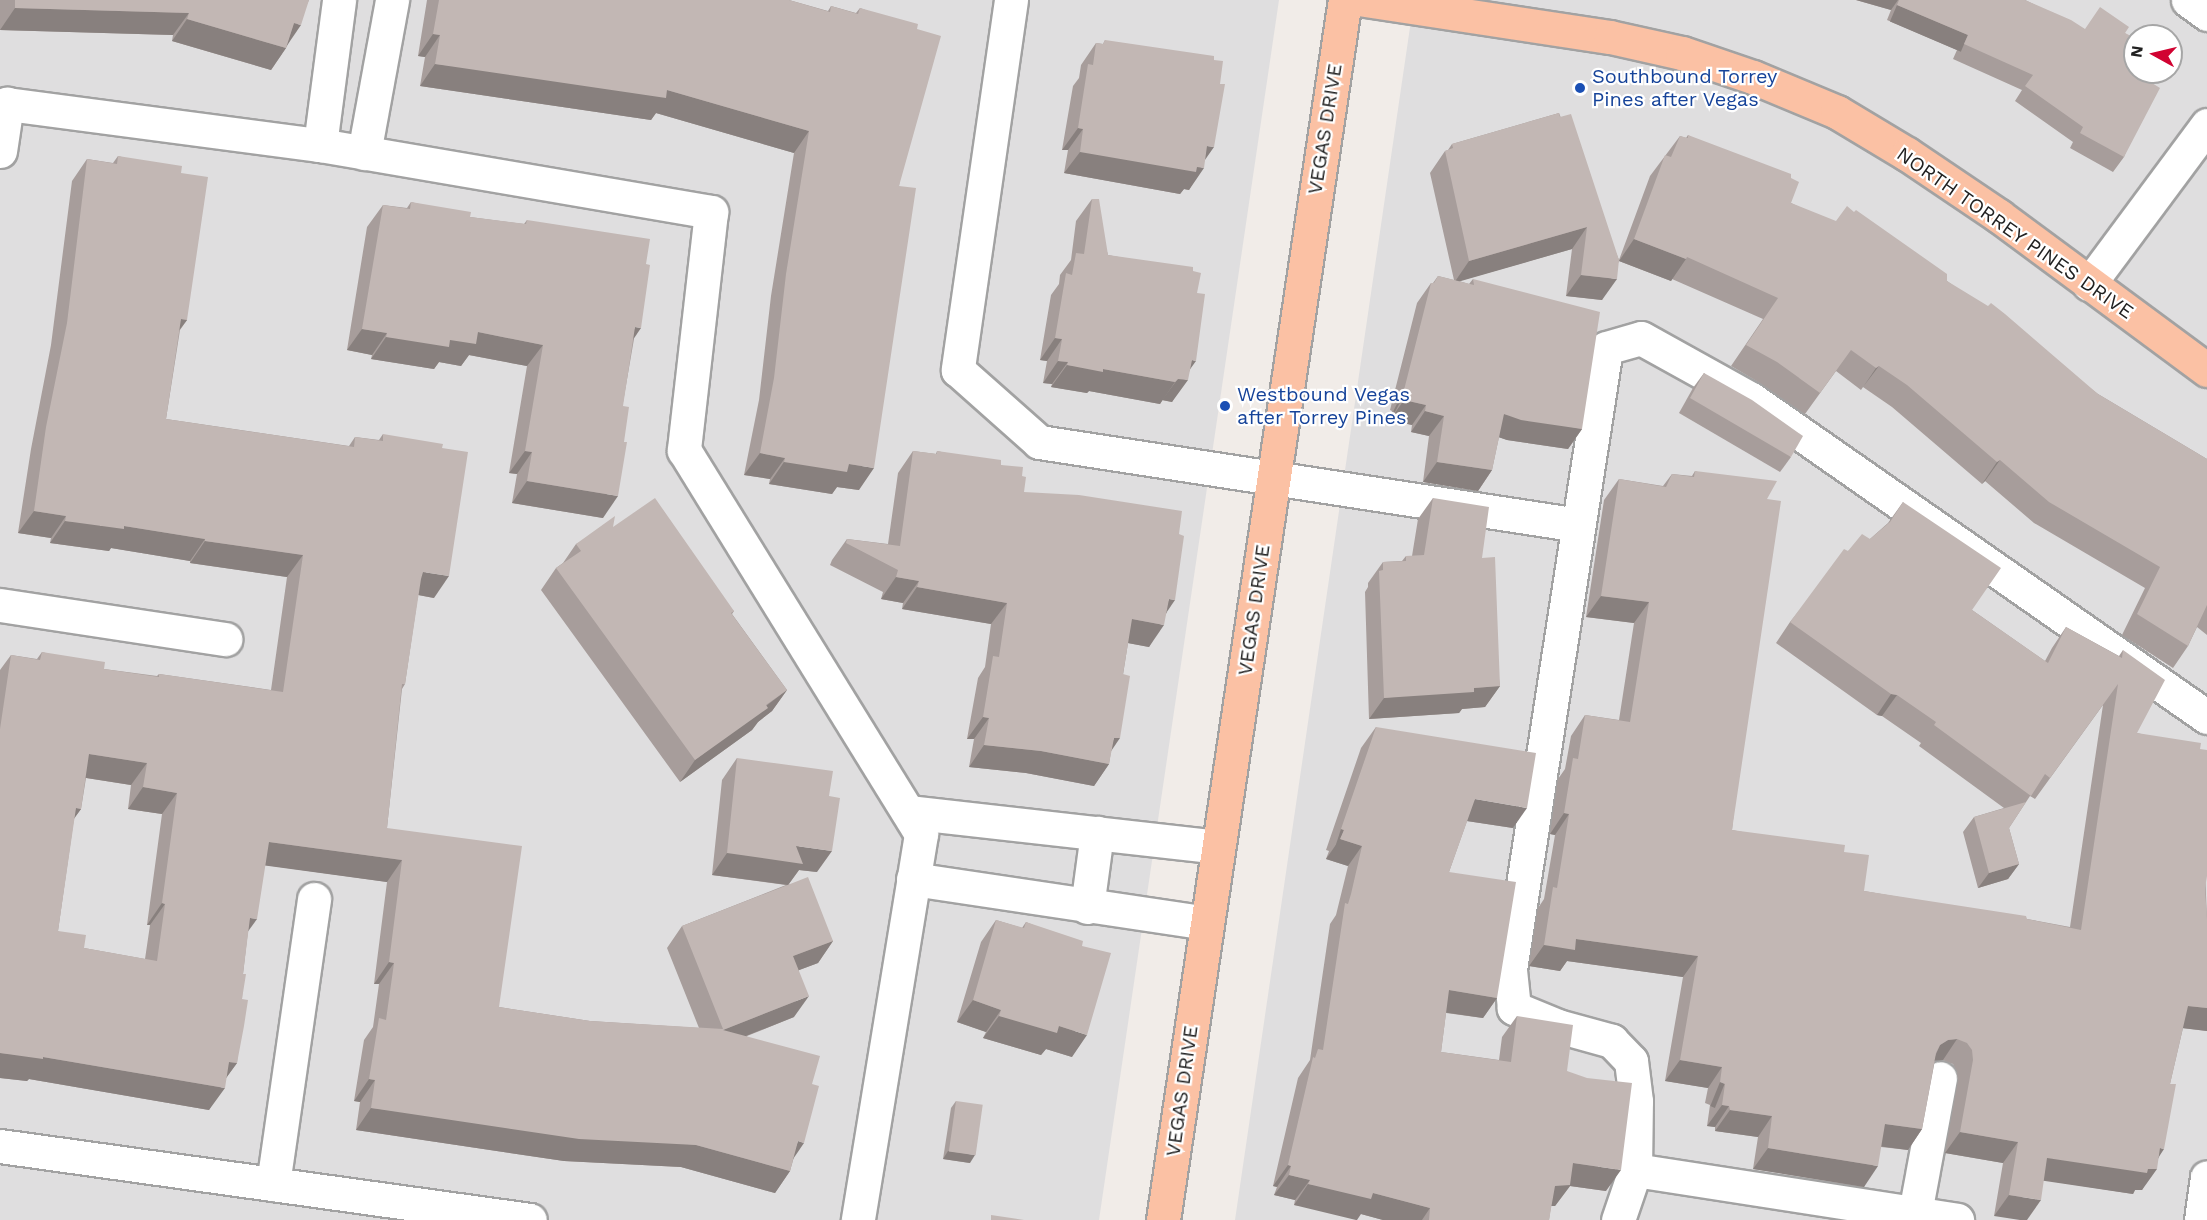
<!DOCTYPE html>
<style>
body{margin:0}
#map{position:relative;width:2207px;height:1220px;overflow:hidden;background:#f1ece8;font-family:"Work Sans",sans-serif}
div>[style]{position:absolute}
.residential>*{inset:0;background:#dfdedf}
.roads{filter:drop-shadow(2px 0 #a2a2a2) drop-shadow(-2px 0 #a2a2a2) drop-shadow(0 2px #a2a2a2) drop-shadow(0 -2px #a2a2a2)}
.minor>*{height:33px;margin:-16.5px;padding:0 16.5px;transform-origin:16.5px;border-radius:16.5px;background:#fff}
.major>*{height:33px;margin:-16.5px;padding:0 16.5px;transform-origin:16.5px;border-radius:16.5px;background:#fbc1a4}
.wall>*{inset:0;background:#a79d9b}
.shaded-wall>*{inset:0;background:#88807e;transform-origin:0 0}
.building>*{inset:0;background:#c2b7b4;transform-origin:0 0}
.dots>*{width:16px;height:16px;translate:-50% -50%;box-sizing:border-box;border:3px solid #fff;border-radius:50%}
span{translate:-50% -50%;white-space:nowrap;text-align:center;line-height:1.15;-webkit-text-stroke:4.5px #fff;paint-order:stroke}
.transit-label{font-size:20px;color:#164399}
.left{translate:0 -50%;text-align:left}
.street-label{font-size:20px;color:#212121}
.north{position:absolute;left:2123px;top:24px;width:60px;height:60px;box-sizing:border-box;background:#fff;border:2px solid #a6a6a6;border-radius:50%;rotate:278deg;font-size:16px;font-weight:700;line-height:24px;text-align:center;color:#212121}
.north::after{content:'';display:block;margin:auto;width:21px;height:27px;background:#d10231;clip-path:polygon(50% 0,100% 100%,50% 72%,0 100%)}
</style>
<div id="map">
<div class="residential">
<i style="clip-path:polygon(0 0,1279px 0,1099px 1220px,0 1220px)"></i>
<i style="clip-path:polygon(evenodd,1414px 0,2207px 0,2207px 1220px,1235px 1220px,1414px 0,2135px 36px,2171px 36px,2171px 72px,2135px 72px,2135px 36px)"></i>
</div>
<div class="roads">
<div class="minor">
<i style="left:1011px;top:0;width:374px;rotate:98.2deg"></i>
<i style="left:958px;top:370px;width:108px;rotate:41.6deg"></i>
<i style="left:1039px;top:442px;width:546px;rotate:8.74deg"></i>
<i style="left:2188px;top:0;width:24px;rotate:36deg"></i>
<i style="left:320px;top:145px;width:146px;rotate:-82.5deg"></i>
<i style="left:0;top:151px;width:48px;rotate:-81.5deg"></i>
<i style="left:7px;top:104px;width:316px;rotate:7.5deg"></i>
<i style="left:320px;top:145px;width:397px;rotate:9.7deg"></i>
<i style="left:711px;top:212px;width:240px;rotate:96.5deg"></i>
<i style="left:684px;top:450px;width:451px;rotate:58.3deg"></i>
<i style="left:921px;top:834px;width:391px;rotate:99.3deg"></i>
<i style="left:364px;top:153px;width:156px;rotate:-79.6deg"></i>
<i style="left:2089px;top:284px;width:198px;rotate:-53.4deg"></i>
<i style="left:0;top:605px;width:228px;rotate:8.6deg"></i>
<i style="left:908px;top:812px;width:312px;rotate:6.4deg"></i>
<i style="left:913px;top:879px;width:297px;rotate:8.5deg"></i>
<i style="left:1087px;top:907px;width:75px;rotate:-82.3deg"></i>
<i style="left:0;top:1146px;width:535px;rotate:7.95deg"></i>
<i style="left:1635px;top:1170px;width:326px;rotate:8.8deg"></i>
<i style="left:273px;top:1184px;width:288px;rotate:-81.8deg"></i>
<i style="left:1915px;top:1213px;width:137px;rotate:-79.5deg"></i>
<i style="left:1618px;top:1220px;width:53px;rotate:-71.2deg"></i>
<i style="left:1635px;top:1170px;width:69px;rotate:-89.2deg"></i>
<i style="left:1636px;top:1101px;width:40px;rotate:-97.1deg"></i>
<i style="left:1631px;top:1061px;width:28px;rotate:-134deg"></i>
<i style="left:1612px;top:1041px;width:56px;rotate:-164.5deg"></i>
<i style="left:1558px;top:1026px;width:48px;rotate:-157.8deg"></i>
<i style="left:1514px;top:1008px;width:39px;rotate:-96deg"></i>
<i style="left:1510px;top:969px;width:628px;rotate:-81.21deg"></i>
<i style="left:1606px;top:348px;width:36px;rotate:-16deg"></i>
<i style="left:1641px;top:338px;width:126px;rotate:29deg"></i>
<i style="left:1751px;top:399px;width:556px;rotate:34.89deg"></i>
<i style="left:2201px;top:1220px;width:43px;rotate:-82.1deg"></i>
</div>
<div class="major">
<i style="left:1365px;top:0;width:248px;rotate:8.6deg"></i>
<i style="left:1610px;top:37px;width:74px;rotate:12.5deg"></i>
<i style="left:1682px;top:53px;width:75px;rotate:18.7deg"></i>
<i style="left:1753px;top:77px;width:91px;rotate:22.6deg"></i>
<i style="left:1837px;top:112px;width:82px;rotate:31deg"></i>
<i style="left:1907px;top:154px;width:111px;rotate:34deg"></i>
<i style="left:1999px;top:216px;width:259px;rotate:36.5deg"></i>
<i style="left:1163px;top:1220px;width:1234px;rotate:-81.52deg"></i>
</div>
</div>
<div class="wall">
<i style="clip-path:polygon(0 0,309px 0,286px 48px,271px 70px,172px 41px,173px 35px,0 30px)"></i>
<i style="clip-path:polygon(427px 0,789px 0,828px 11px,831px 6px,856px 13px,860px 8px,917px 29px,899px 186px,859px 490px,837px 487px,832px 494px,769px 484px,770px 479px,744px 475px,759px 400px,771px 296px,794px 153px,656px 113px,651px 120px,420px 86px,425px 57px,418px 56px)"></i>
<i style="clip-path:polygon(1856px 0,2025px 0,2084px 29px,2125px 33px,2152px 83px,2124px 157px,2113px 172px,2070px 148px,2073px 142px,2015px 101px,2022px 90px,1953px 59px,1957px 50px,1887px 20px,1891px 10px)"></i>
<i style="clip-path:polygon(1105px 40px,1205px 160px,1189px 190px,1184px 189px,1180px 194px,1064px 173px,1068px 150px,1062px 150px,1073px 86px,1079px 78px,1081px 65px,1096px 43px,1103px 44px)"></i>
<i style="clip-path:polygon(1559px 113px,1619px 260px,1650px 176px,1680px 136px,1686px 138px,1688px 135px,1791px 203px,1947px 281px,2098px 394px,2207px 459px,2207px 635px,2197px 627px,2188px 646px,2173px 668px,2122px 635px,2145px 588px,2034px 523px,1985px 481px,1982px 484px,1892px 407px,1863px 387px,1861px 390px,1836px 371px,1805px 414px,1762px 384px,1731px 366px,1763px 319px,1672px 279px,1671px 281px,1619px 261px,1602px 300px,1566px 296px,1572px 249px,1459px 281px,1469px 284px,1473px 279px,1582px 429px,1568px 449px,1507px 440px,1499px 437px,1492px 470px,1478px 491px,1423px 482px,1429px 436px,1411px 432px,1412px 425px,1390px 420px,1392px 411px,1390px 410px,1417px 303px,1431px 283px,1433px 283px,1438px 276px,1454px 280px,1430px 173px,1445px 151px,1448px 150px,1452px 144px)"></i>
<i style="clip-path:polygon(evenodd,118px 156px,181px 173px,187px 320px,180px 330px,166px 419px,349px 446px,355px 437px,379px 440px,383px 434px,434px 598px,418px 595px,405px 684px,402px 689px,387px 828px,499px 1007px,590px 1021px,699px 1028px,667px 948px,682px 926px,786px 885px,712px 875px,722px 780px,737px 758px,817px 872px,799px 870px,789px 884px,833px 941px,818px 963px,799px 970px,794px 1017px,747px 1036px,794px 1157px,790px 1171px,775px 1193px,681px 1167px,564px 1161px,356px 1130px,360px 1102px,354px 1101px,364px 1040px,373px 1027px,379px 984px,374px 984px,387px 882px,265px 865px,248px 931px,243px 974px,242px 999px,237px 1063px,226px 1078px,209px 1110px,29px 1079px,27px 1081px,0 1078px,0 670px,11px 655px,37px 659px,42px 652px,104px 669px,157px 676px,159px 674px,271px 690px,287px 577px,190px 563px,190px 561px,111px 548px,109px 551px,50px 543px,51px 538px,18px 533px,31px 449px,51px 345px,72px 181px,87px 159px,113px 163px,118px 156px,86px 778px,131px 785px,128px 809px,162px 814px,147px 925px,150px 925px,145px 959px,84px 948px,58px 931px,74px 818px,81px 809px,86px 778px)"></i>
<i style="clip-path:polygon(1092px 199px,1108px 255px,1193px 271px,1197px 293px,1190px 370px,1172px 402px,1162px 400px,1160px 404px,1089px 391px,1087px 393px,1051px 387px,1052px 384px,1043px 383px,1047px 361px,1040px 360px,1051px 295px,1059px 284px,1060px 275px,1071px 260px,1076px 221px)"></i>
<i style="clip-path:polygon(411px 202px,470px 217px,524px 224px,527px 220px,634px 339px,603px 518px,512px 503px,517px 474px,509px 473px,527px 366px,469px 355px,461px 366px,439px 362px,434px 369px,371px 359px,372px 355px,347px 350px,367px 227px,383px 205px,407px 208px)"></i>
<i style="clip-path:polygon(1704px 373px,1791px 457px,1780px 472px,1679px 413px,1693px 388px)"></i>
<i style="clip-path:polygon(913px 451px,936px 454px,937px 451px,1001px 465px,1022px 476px,1024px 492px,1167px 612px,1149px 647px,1128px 643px,1109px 764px,1094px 786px,1026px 773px,969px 767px,974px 739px,967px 739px,978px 678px,985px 667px,991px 624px,902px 609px,903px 603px,881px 599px,883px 592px,830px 565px,832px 560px,847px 539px,888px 544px,898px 473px)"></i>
<i style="clip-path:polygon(1695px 471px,1767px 499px,1732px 830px,1844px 852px,1864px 891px,2027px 919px,2070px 927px,2103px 705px,2035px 799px,2030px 796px,2009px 828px,2019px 864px,2008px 879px,1978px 888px,1963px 832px,1974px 817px,2004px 808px,1919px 746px,1921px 743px,1882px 716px,1877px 715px,1776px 643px,1790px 622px,1848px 551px,1870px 539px,1888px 523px,1903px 502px,1972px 610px,2045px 661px,2052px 648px,2066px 627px,2119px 656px,2123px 650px,2137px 733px,2200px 749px,2207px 919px,2207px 1031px,2183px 1028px,2170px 1084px,2159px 1157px,2142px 1190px,2135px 1190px,2133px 1194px,2044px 1180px,1994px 1216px,2003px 1163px,1945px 1153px,1958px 1081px,1957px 1071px,1953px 1064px,1943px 1060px,1935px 1060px,1922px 1129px,1908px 1150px,1881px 1147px,1864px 1187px,1753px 1169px,1758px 1137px,1715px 1131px,1715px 1127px,1707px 1126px,1710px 1105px,1705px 1103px,1708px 1088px,1665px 1081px,1683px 977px,1567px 961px,1560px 971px,1529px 966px,1538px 908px,1544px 899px,1555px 835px,1550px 834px,1558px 779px,1565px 769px,1571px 736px,1585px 715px,1619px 720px,1634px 623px,1586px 617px,1604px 500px,1619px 479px,1663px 486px,1672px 474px,1692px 476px)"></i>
<i style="clip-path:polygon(1433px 498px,1482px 558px,1500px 686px,1485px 707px,1462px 709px,1459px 713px,1369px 719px,1365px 592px,1368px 587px,1368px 583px,1383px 562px,1402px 561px,1406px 556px,1412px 556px,1418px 519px)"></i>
<i style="clip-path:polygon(613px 527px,734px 611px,732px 614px,787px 690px,772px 711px,758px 722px,752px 730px,680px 782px,541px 590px,556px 568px,563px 563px,576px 544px)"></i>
<i style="clip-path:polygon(1376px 727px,1513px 828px,1467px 821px,1449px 872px,1497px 998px,1483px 1018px,1446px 1013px,1441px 1052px,1499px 1060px,1502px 1037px,1517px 1016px,1567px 1071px,1606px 1191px,1570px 1186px,1555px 1206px,1551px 1206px,1549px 1220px,1383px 1220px,1361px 1214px,1294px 1205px,1295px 1200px,1274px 1195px,1277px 1187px,1273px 1186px,1298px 1078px,1310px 1060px,1330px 924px,1336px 915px,1348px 866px,1326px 859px,1329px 851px,1326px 850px,1361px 748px)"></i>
<i style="clip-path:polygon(996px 920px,1022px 928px,1026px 922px,1082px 946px,1072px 1057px,1046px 1049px,1041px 1055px,983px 1038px,986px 1032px,957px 1022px,981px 942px)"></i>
<i style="clip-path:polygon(956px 1101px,970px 1163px,943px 1159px,951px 1108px)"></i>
</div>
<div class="shaded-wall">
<i style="clip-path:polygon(1856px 0,1898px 0,1891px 10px)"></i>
<i style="left:1897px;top:5px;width:77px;height:18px;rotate:23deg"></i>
<i style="clip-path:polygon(15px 8px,189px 13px,173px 35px,0 30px)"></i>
<i style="clip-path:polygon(187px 19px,286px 48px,271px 70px,172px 41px)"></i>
<i style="clip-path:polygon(294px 23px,301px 25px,286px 47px)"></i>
<i style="clip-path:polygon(433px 34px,440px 35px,425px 57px,418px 56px)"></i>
<i style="clip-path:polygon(435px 64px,667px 90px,809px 131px,794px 153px,656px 113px,651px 120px,420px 86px)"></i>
<i style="clip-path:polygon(1078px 128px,1083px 129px,1068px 150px,1062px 150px)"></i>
<i style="clip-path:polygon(1207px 146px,1214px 147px,1200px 167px,1204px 168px,1189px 190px,1184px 189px,1180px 194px,1064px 173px,1080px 152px)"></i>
<i style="clip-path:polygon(1587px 227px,1572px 249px,1454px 283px,1469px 261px)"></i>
<i style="clip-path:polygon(1634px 239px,1686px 259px,1671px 281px,1619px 261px)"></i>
<i style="clip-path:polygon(1581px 275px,1617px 279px,1602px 300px,1566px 296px)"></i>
<i style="clip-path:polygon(181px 319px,187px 320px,171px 341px)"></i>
<i style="clip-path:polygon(635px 327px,641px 328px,626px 350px)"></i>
<i style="clip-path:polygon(362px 329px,387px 333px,372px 355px,347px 350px)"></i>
<i style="clip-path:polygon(478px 332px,543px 345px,527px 366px,469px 355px,461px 366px,439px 362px,434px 369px,371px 359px,386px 337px,450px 340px)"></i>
<i style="clip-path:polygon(1055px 338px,1062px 339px,1047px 361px,1040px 360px)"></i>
<i style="clip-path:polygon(1192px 360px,1196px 361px,1183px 379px,1188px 380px,1172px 402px,1162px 400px)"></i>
<i style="clip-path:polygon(1058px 361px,1068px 362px,1052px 384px,1043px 383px)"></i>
<i style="clip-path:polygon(1067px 365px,1103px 369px,1175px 382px,1160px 404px,1089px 391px,1087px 393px,1051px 387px)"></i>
<i style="clip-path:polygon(1879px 366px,1863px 387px,1861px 390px,1876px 368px)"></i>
<i style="left:1404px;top:390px;width:2px;height:24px;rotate:27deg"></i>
<i style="clip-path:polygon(1404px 400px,1426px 405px,1412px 425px,1390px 420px)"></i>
<i style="clip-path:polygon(1425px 411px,1444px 416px,1429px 436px,1411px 432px)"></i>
<i style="clip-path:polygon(1504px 414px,1582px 429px,1568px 449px,1507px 440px,1489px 434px)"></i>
<i style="clip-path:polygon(525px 451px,532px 452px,517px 474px,509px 473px)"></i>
<i style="clip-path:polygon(760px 453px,785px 458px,770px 479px,744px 475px)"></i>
<i style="clip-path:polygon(2000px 460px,1985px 481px,1982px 484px,1997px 462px)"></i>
<i style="clip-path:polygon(784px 462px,849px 464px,874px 468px,859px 490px,837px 487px,832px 494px,769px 484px)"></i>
<i style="clip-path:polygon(1437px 462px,1492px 470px,1478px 491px,1423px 482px)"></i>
<i style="clip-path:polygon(527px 481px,618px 496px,603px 518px,512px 503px)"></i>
<i style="clip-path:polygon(34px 511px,66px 516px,51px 538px,18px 533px)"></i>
<i style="clip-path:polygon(65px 521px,124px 526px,205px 539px,190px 561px,111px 548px,109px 551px,50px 543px)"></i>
<i style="clip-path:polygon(205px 541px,303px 555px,287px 577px,190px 563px)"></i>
<i style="clip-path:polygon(423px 572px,449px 576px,434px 598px,408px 593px)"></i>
<i style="clip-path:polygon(896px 577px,919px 581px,903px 603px,881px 599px)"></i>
<i style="clip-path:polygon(917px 587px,1007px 603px,991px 624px,902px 609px)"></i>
<i style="clip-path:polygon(1601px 596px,1649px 602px,1634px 623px,1586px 617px)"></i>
<i style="clip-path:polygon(1169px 599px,1175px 600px,1160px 622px)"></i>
<i style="clip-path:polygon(1132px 619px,1164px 625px,1149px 647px,1117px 641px)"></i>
<i style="clip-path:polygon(1500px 686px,1485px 707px,1462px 709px,1459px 713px,1369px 719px,1384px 698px,1474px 688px)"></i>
<i style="clip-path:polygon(787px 690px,772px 711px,758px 722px,752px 730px,680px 782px,695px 760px)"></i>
<i style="clip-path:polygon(1891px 694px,1897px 695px,1882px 716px,1877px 715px)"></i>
<i style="clip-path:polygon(983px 717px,989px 718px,974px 739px,967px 739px)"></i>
<i style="clip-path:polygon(1114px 738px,1120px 738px,1105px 760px)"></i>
<i style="clip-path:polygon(984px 745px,1041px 751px,1109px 764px,1094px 786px,1026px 773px,969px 767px)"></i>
<i style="clip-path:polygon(89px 754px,147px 763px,131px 785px,74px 776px)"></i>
<i style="clip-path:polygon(143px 787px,177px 793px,162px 814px,128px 809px)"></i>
<i style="clip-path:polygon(1475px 799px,1527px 808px,1513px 828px,1460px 820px)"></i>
<i style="clip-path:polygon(76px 808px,81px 809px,66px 830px)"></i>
<i style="clip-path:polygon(1564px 813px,1569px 814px,1555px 835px,1550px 834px)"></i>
<i style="left:1341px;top:829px;width:3px;height:26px;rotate:18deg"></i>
<i style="clip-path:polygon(1340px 839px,1362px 846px,1348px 866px,1326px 859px)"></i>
<i style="clip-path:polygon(269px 842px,402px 860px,387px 882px,254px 864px)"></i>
<i style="clip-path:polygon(796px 846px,832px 851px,817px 872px,799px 870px,788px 885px,712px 875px,727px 853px)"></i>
<i style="clip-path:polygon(2019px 864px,2008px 879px,1978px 888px,1989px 873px)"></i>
<i style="clip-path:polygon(162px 903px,165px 904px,150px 925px,147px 925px)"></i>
<i style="clip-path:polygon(250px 918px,257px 919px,241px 941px)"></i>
<i style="clip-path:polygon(1576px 939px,1698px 956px,1683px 977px,1567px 961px,1560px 971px,1529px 966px,1544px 945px)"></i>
<i style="clip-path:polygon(833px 941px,818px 963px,778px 978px,793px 956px)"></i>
<i style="clip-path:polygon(389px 962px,394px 963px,379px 984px,374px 984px)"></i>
<i style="clip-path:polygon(1449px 990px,1497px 998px,1483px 1018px,1435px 1011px)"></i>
<i style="clip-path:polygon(809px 996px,794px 1017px,708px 1051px,723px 1030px)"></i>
<i style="clip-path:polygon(973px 1000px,1001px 1010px,986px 1032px,957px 1022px)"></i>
<i style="clip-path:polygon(2188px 1006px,2207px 1008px,2207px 1031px,2173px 1027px)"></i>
<i style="clip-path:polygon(999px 1016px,1059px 1026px,1087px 1035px,1072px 1057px,1046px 1049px,1041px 1055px,983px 1038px)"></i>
<i style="clip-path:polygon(1957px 1039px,1943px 1060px,1933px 1061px,1940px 1045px,1948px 1040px)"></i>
<i style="clip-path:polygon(0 1053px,43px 1057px,225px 1088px,209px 1110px,29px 1079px,27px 1081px,0 1078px)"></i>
<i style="clip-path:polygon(1680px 1060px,1722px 1067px,1708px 1088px,1665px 1081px)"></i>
<i style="clip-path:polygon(229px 1062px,237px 1063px,221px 1085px)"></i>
<i style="clip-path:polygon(369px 1079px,375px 1080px,360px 1102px,354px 1101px)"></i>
<i style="left:1720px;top:1082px;width:5px;height:26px;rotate:22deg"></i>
<i style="clip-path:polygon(1722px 1105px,1729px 1106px,1715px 1127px,1707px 1126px)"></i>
<i style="clip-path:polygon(371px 1108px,696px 1145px,790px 1171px,775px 1193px,681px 1167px,564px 1161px,356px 1130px)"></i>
<i style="clip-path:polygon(1730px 1110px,1772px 1116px,1758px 1137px,1715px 1131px)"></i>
<i style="clip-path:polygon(1885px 1124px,1922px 1129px,1908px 1150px,1870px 1145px)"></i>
<i style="clip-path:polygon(1960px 1132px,2018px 1142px,2003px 1163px,1945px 1153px)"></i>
<i style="clip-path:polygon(798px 1141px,804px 1143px,789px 1165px)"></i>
<i style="clip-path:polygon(1768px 1148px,1878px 1166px,1864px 1187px,1753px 1169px)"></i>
<i style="clip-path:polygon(2160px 1148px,2164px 1149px,2151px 1169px,2157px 1169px,2142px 1190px,2135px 1190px,2133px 1194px,2032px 1179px,2047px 1158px)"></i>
<i style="clip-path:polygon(948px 1151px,975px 1155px,970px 1163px,943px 1159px)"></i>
<i style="clip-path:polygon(1573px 1163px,1621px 1170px,1606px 1191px,1570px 1186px,1555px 1206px,1540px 1206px,1555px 1186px)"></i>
<i style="clip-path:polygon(1288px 1165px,1291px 1166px,1277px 1187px,1273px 1186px)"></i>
<i style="clip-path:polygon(1289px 1175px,1310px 1180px,1295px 1200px,1274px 1195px)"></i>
<i style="clip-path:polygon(1308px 1184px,1373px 1193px,1430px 1208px,1422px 1220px,1383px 1220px,1361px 1214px,1357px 1220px,1356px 1220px,1294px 1205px)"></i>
<i style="clip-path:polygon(2009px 1195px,2041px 1200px,2027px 1220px,2020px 1220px,1994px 1216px)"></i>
</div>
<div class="building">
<i style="clip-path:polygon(15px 0,309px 0,301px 25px,294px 23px,286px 48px,187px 19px,189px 13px,15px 8px)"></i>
<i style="clip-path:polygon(439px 0,789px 0,830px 12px,831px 6px,858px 14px,860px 8px,918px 24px,917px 29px,941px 36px,899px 186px,916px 188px,874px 468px,849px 464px,847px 472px,784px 462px,785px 458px,760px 453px,774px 378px,786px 274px,809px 131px,667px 90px,666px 98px,435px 64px,440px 35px,433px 34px)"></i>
<i style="clip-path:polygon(1899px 0,2025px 0,2071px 20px,2085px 29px,2100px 7px,2129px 27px,2125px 33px,2135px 38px,2135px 72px,2158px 72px,2152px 83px,2160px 88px,2124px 157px,2080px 133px,2083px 127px,2025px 86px,2033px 75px,1964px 44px,1968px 35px,1897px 5px)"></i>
<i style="clip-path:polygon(1105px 40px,1214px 56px,1214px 60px,1223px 61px,1220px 84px,1225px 84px,1214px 147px,1207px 146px,1204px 168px,1197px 167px,1196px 172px,1080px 152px,1083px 129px,1078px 128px,1088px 64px,1093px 65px,1096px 43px,1103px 44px)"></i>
<i style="clip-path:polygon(1559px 113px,1560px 117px,1571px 114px,1619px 260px,1617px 279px,1581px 275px,1587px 227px,1469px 261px,1445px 151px,1453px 148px,1452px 144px)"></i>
<i style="clip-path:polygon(1688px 135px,1791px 174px,1791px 178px,1799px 182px,1791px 203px,1836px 221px,1847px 206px,1854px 212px,1856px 210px,1947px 274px,1947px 281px,1988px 306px,1991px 303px,2005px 314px,2098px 394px,2207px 459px,2207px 605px,2188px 646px,2137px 614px,2160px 567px,2049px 502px,2000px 460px,1997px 462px,1907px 385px,1879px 366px,1876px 368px,1851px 350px,1820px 393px,1777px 362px,1746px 345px,1778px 298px,1687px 257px,1686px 259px,1634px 239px,1665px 155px,1671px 157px,1680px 136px,1688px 138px)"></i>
<i style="clip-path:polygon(evenodd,118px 156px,182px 166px,181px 173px,208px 177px,187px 320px,181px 319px,166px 419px,354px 447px,355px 437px,383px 441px,383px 434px,443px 444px,442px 448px,468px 452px,449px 576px,423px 572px,421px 579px,405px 684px,402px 684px,387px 828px,522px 846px,499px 1007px,590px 1021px,723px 1029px,682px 926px,808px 877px,833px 941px,793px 956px,809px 996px,723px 1030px,820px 1056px,812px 1084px,819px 1086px,804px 1143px,798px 1141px,790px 1171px,696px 1145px,579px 1139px,371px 1108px,375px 1080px,369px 1079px,379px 1018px,386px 1020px,394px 963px,389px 962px,402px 860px,269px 842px,257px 919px,250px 918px,243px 974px,246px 974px,242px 999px,248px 1000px,244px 1026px,237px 1063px,229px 1062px,225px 1088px,43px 1057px,43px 1059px,0 1053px,0 729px,11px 655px,40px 660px,42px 652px,105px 662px,104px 669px,159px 677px,159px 674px,283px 692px,303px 555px,205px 541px,205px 539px,124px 526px,124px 529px,65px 521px,66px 516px,34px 511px,46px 427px,67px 323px,87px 159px,117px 164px,118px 156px,89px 754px,147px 763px,143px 787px,177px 793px,162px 903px,165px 904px,157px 961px,84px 948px,86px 935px,58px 931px,76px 808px,81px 809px,89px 754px)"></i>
<i style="clip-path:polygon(1092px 199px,1099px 199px,1108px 255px,1193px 267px,1193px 271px,1201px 273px,1197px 293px,1205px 294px,1196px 361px,1192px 360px,1188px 380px,1178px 379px,1175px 382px,1103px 369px,1103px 372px,1067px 365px,1068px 362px,1058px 361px,1062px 339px,1055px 338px,1066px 273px,1072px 275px,1076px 253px,1084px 254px)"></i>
<i style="clip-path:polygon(411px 202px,471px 212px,470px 217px,526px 224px,527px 220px,650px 239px,646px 264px,650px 265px,641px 328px,635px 327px,623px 406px,629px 407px,624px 442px,627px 442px,618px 496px,527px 481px,532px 452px,525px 451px,543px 345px,478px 332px,476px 344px,450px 340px,449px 347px,386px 337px,387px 333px,362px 329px,383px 205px,410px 209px)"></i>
<i style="clip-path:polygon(1438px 276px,1474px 285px,1473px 279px,1600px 312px,1582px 429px,1521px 420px,1504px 414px,1492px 470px,1437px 462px,1444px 416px,1425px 411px,1426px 405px,1404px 400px,1406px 391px,1404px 390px,1431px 283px,1434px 283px)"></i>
<i style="clip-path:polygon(1704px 373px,1752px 400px,1803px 436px,1791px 457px,1690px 398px)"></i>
<i style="clip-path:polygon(913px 451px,937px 454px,937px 451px,1001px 460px,1001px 465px,1023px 467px,1022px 476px,1026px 477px,1024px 492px,1079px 495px,1182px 511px,1179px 534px,1184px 536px,1175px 600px,1169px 599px,1164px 625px,1132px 619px,1123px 674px,1130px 676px,1120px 738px,1114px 738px,1109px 764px,1041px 751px,984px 745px,989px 718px,983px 717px,993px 656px,999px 657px,1007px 603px,917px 587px,919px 581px,896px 577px,898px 570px,846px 543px,847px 539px,900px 546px)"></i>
<i style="clip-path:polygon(1695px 471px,1777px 481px,1767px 499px,1781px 501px,1732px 830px,1845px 845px,1844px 852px,1869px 855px,1864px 891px,2026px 916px,2027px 919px,2081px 930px,2118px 684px,2050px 778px,2045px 774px,2031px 796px,1934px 725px,1936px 722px,1897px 695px,1891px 694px,1790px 622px,1844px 549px,1848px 551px,1862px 534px,1870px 539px,1890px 522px,1903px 502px,2001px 568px,1972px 610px,2048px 663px,2066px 627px,2122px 658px,2123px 650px,2165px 680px,2137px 733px,2201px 743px,2200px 749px,2207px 750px,2207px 876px,2205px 888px,2207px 919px,2207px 1008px,2188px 1006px,2170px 1084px,2176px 1084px,2164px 1149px,2160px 1148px,2157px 1169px,2148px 1169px,2147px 1173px,2047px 1158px,2041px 1200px,2009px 1195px,2018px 1142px,1960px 1132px,1973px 1060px,1972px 1050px,1967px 1043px,1957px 1039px,1948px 1040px,1940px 1045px,1936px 1053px,1922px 1129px,1885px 1124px,1878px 1166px,1768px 1148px,1772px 1116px,1730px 1110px,1729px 1106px,1722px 1105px,1725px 1084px,1720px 1082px,1722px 1067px,1680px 1060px,1698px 956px,1576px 939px,1575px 950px,1544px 945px,1553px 887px,1557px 888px,1569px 814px,1564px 813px,1573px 758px,1578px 759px,1585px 715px,1630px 722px,1649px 602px,1601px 596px,1619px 479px,1666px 487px,1672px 474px,1694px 477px)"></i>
<i style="clip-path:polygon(655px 498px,734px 611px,731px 613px,787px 690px,766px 705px,768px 708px,695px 760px,556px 568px,581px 551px,576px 544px,615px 516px,613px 527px)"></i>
<i style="clip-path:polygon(1433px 498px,1489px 507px,1482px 558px,1495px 557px,1500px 686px,1474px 688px,1474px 692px,1384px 698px,1379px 571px,1383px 570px,1383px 562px,1406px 561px,1406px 556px,1424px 555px)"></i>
<i style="clip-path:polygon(1376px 727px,1536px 753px,1527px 808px,1475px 799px,1449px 872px,1516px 882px,1497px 998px,1449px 990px,1441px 1052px,1511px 1062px,1517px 1016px,1573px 1025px,1567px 1071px,1587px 1078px,1632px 1083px,1621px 1170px,1573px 1163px,1570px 1185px,1555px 1186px,1549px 1220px,1429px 1220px,1430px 1208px,1373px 1193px,1371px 1199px,1308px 1184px,1310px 1180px,1289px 1175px,1291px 1166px,1288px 1165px,1313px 1057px,1315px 1058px,1318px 1049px,1323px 1050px,1345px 903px,1348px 904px,1351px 894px,1362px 846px,1340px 839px,1344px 830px,1341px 829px)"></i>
<i style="clip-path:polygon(737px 758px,833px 771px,829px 796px,840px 798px,832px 851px,796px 846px,803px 864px,727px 853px)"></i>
<i style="clip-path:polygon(2026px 802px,2009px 828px,2019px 864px,1989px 873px,1974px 817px)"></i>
<i style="clip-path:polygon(996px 920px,1024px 928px,1026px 922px,1083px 941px,1082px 946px,1111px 953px,1087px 1035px,1059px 1026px,1057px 1033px,999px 1016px,1001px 1010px,973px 1000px)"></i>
<i style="left:956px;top:1101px;width:27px;height:51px;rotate:8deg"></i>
<i style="clip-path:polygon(991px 1215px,1024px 1220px,991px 1220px)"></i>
</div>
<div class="dots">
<i style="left:1580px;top:88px;background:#1a4fb4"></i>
<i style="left:1225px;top:406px;background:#1a4fb4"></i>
</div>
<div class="transit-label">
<span class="left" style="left:1592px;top:88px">Southbound Torrey<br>Pines after Vegas</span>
<span class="left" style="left:1237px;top:406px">Westbound Vegas<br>after Torrey Pines</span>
</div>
<div class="street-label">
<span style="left:1325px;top:129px;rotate:-81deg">VEGAS DRIVE</span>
<span style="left:2015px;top:233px;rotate:35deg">NORTH TORREY PINES DRIVE</span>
<span style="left:1254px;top:610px;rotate:-82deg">VEGAS DRIVE</span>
<span style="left:1182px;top:1091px;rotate:-82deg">VEGAS DRIVE</span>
</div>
<div class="north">N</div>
</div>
